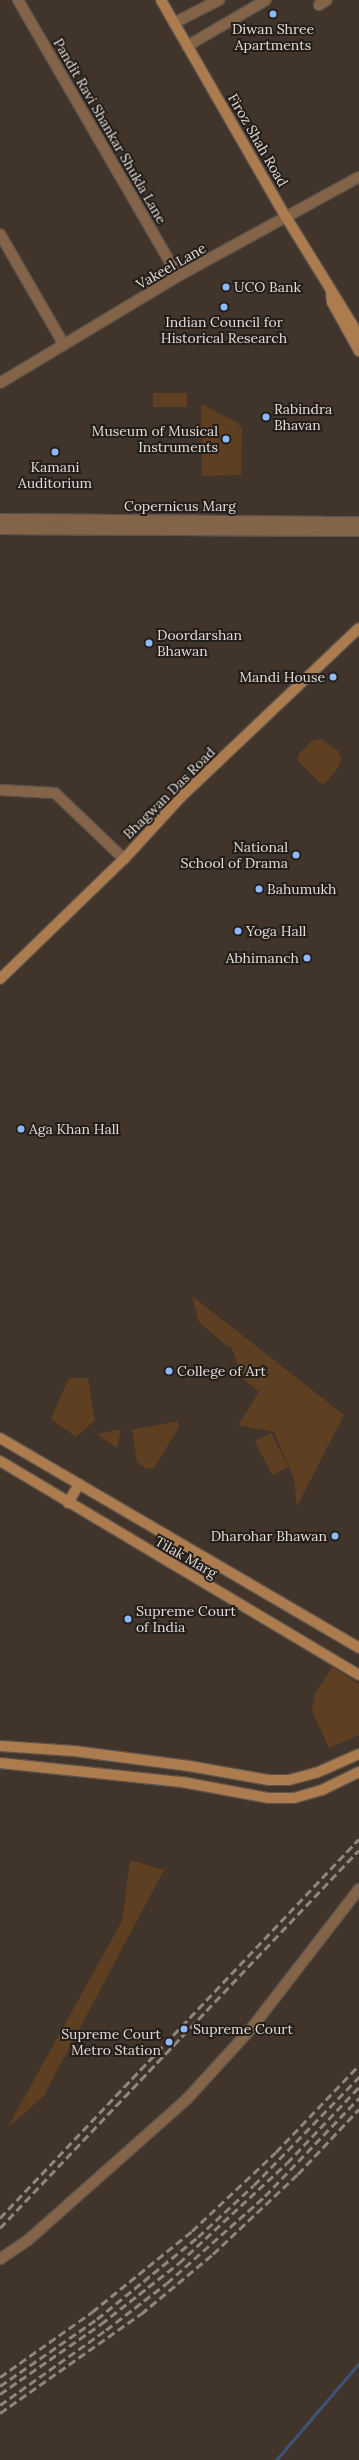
<!DOCTYPE html>
<style>
body{margin:0}
#map{position:relative;width:359px;height:2460px;overflow:hidden;background:#41352b;font-family:Lora,serif}
div>[style]{position:absolute}
.green>*{inset:0;background:#5e3f21;transform-origin:0 0}
.stream>*{height:3px;margin:-1.5px;padding:0 1.5px;transform-origin:1.5px;border-radius:1.5px;background:#3c5479}
.roads{filter:drop-shadow(1px 0 #5e534a) drop-shadow(-1px 0 #5e534a) drop-shadow(0 1px #5e534a) drop-shadow(0 -1px #5e534a)}
.minor>*{height:10px;margin:-5px;padding:0 5px;transform-origin:5px;border-radius:5px;background:#846448}
.tertiary>*{height:10px;margin:-5px;padding:0 5px;transform-origin:5px;border-radius:5px;background:#846448}
.secondary>*{height:10px;margin:-5px;padding:0 5px;transform-origin:5px;border-radius:5px;background:#ad7c4e}
.rail>*{height:3px;margin-top:-1.5px;transform-origin:0;background:repeating-linear-gradient(90deg,#91867e 0 8px,transparent 0 12px)}
.dots>*{width:11px;height:11px;translate:-50% -50%;box-sizing:border-box;border:2px solid #231e19;border-radius:50%}
span{translate:-50% -50%;white-space:nowrap;text-align:center;line-height:1.15;-webkit-text-stroke:4px #231e19;paint-order:stroke}
.poi-label{font-size:14px;color:#e4dcd5}
.left{translate:0 -50%;text-align:left}
.right{translate:-100% -50%;text-align:right}
.street-label{font-size:14px;color:#e4dcd5}
</style>
<div id="map">
<div class="green">
<i style="left:153px;top:393px;width:34px;height:14px"></i>
<i style="clip-path:polygon(201px 404px,238px 423px,242px 429px,241px 475px,202px 476px)"></i>
<i style="clip-path:polygon(321px 739px,338px 751px,341px 759px,339px 766px,325px 784px,320px 783px,297px 760px,299px 754px,313px 740px)"></i>
<i style="clip-path:polygon(192px 1296px,344px 1415px,297px 1506px,294px 1479px,274px 1432px,238px 1425px,259px 1392px,244px 1380px,231px 1346px,227px 1346px,199px 1322px)"></i>
<i style="clip-path:polygon(69px 1378px,88px 1378px,95px 1420px,76px 1437px,51px 1419px)"></i>
<i style="clip-path:polygon(178px 1421px,179px 1427px,154px 1468px,146px 1469px,137px 1462px,132px 1430px)"></i>
<i style="clip-path:polygon(121px 1429px,117px 1448px,97px 1434px)"></i>
<i style="left:271px;top:1433px;width:38px;height:18px;rotate:63deg"></i>
<i style="clip-path:polygon(332px 1667px,359px 1684px,359px 1735px,329px 1748px,312px 1711px,315px 1694px)"></i>
<i style="clip-path:polygon(130px 1860px,164px 1870px,43px 2097px,8px 2127px,122px 1921px)"></i>
</div>
<div class="stream">
<i style="left:276px;top:2460px;width:128px;rotate:-49.4deg"></i>
</div>
<div class="roads">
<div class="minor">
<i style="left:18px;top:0;width:319px;rotate:59.9deg"></i>
<i style="left:319px;top:5px;width:9px;rotate:-32deg"></i>
<i style="left:174px;top:23px;width:51px;rotate:-27.1deg"></i>
<i style="left:187px;top:46px;width:91px;rotate:-30.2deg"></i>
<i style="left:0;top:234px;width:128px;rotate:60deg"></i>
<i style="left:0;top:383px;width:208px;rotate:-31deg"></i>
<i style="left:178px;top:276px;width:206px;rotate:-28.7deg"></i>
<i style="left:0;top:790px;width:55px;rotate:3.1deg"></i>
<i style="left:55px;top:793px;width:95px;rotate:43.7deg"></i>
<i style="left:0;top:2259px;width:32px;rotate:-34deg"></i>
<i style="left:27px;top:2241px;width:214px;rotate:-41.6deg"></i>
<i style="left:187px;top:2099px;width:93px;rotate:-47.6deg"></i>
<i style="left:250px;top:2030px;width:178px;rotate:-52.3deg"></i>
</div>
<div class="tertiary">
<i style="left:0;top:519px;width:359px;rotate:0.5deg"></i>
<i style="left:0;top:529px;width:359px;rotate:0.3deg"></i>
</div>
<div class="secondary">
<i style="left:161px;top:0;width:250px;rotate:60.1deg"></i>
<i style="left:286px;top:217px;width:139px;rotate:58.3deg"></i>
<i style="left:331px;top:293px;width:9px;rotate:84deg"></i>
<i style="left:332px;top:302px;width:56px;rotate:61.1deg"></i>
<i style="left:0;top:979px;width:173px;rotate:-44.1deg"></i>
<i style="left:124px;top:859px;width:84px;rotate:-47.4deg"></i>
<i style="left:181px;top:797px;width:245px;rotate:-43.5deg"></i>
<i style="left:0;top:1438px;width:416px;rotate:30.3deg"></i>
<i style="left:0;top:1461px;width:418px;rotate:30.8deg"></i>
<i style="left:68px;top:1503px;width:22px;rotate:-60deg"></i>
<i style="left:0;top:1746px;width:74px;rotate:3.9deg"></i>
<i style="left:74px;top:1751px;width:116px;rotate:7.4deg"></i>
<i style="left:189px;top:1766px;width:80px;rotate:10deg"></i>
<i style="left:268px;top:1780px;width:21px"></i>
<i style="left:289px;top:1780px;width:28px;rotate:-15deg"></i>
<i style="left:316px;top:1773px;width:47px;rotate:-23.8deg"></i>
<i style="left:0;top:1763px;width:183px;rotate:6deg"></i>
<i style="left:182px;top:1782px;width:87px;rotate:10.5deg"></i>
<i style="left:268px;top:1798px;width:26px"></i>
<i style="left:294px;top:1798px;width:29px;rotate:-16deg"></i>
<i style="left:322px;top:1790px;width:41px;rotate:-25.9deg"></i>
</div>
</div>
<div class="rail">
<i style="left:0;top:2218px;width:522px;rotate:-46.55deg"></i>
<i style="left:0;top:2228px;width:521px;rotate:-46.48deg"></i>
<i style="left:0;top:2377px;width:113px;rotate:-35.2deg"></i>
<i style="left:92px;top:2312px;width:129px;rotate:-39deg"></i>
<i style="left:192px;top:2231px;width:115px;rotate:-43.2deg"></i>
<i style="left:276px;top:2152px;width:120px;rotate:-46.3deg"></i>
<i style="left:0;top:2386px;width:118px;rotate:-34.6deg"></i>
<i style="left:97px;top:2319px;width:130px;rotate:-39.1deg"></i>
<i style="left:198px;top:2237px;width:76px;rotate:-42.9deg"></i>
<i style="left:254px;top:2185px;width:151px;rotate:-45.8deg"></i>
<i style="left:0;top:2394px;width:123px;rotate:-34.7deg"></i>
<i style="left:101px;top:2324px;width:99px;rotate:-38deg"></i>
<i style="left:179px;top:2263px;width:147px;rotate:-42.8deg"></i>
<i style="left:287px;top:2163px;width:105px;rotate:-46.5deg"></i>
<i style="left:0;top:2405px;width:130px;rotate:-35.3deg"></i>
<i style="left:106px;top:2330px;width:77px;rotate:-37.6deg"></i>
<i style="left:167px;top:2283px;width:131px;rotate:-41.6deg"></i>
<i style="left:265px;top:2196px;width:136px;rotate:-46.2deg"></i>
<i style="left:0;top:2413px;width:172px;rotate:-35.1deg"></i>
<i style="left:141px;top:2314px;width:94px;rotate:-39.8deg"></i>
<i style="left:213px;top:2254px;width:117px;rotate:-43.3deg"></i>
<i style="left:298px;top:2174px;width:89px;rotate:-46.8deg"></i>
</div>
<div class="dots">
<i style="left:273px;top:14px;background:#8db9fc"></i>
<i style="left:226px;top:287px;background:#8db9fc"></i>
<i style="left:224px;top:307px;background:#8db9fc"></i>
<i style="left:266px;top:417px;background:#8db9fc"></i>
<i style="left:226px;top:439px;background:#8db9fc"></i>
<i style="left:55px;top:452px;background:#8db9fc"></i>
<i style="left:149px;top:643px;background:#8db9fc"></i>
<i style="left:333px;top:677px;background:#8db9fc"></i>
<i style="left:296px;top:855px;background:#8db9fc"></i>
<i style="left:259px;top:889px;background:#8db9fc"></i>
<i style="left:238px;top:931px;background:#8db9fc"></i>
<i style="left:307px;top:958px;background:#8db9fc"></i>
<i style="left:21px;top:1129px;background:#8db9fc"></i>
<i style="left:169px;top:1371px;background:#8db9fc"></i>
<i style="left:335px;top:1536px;background:#8db9fc"></i>
<i style="left:128px;top:1619px;background:#8db9fc"></i>
<i style="left:184px;top:2029px;background:#8db9fc"></i>
<i style="left:169px;top:2042px;background:#8db9fc"></i>
</div>
<div class="poi-label">
<span style="left:273px;top:37px">Diwan Shree<br>Apartments</span>
<span class="left" style="left:234px;top:287px">UCO Bank</span>
<span style="left:224px;top:330px">Indian Council for<br>Historical Research</span>
<span class="left" style="left:274px;top:417px">Rabindra<br>Bhavan</span>
<span class="right" style="left:218px;top:439px">Museum of Musical<br>Instruments</span>
<span style="left:55px;top:475px">Kamani<br>Auditorium</span>
<span class="left" style="left:157px;top:643px">Doordarshan<br>Bhawan</span>
<span class="right" style="left:325px;top:677px">Mandi House</span>
<span class="right" style="left:288px;top:855px">National<br>School of Drama</span>
<span class="left" style="left:267px;top:889px">Bahumukh</span>
<span class="left" style="left:246px;top:931px">Yoga Hall</span>
<span class="right" style="left:299px;top:958px">Abhimanch</span>
<span class="left" style="left:29px;top:1129px">Aga Khan Hall</span>
<span class="left" style="left:177px;top:1371px">College of Art</span>
<span class="right" style="left:327px;top:1536px">Dharohar Bhawan</span>
<span class="left" style="left:136px;top:1619px">Supreme Court<br>of India</span>
<span class="left" style="left:193px;top:2029px">Supreme Court</span>
<span class="right" style="left:161px;top:2042px">Supreme Court<br>Metro Station</span>
</div>
<div class="street-label">
<span style="left:110px;top:131px;rotate:60deg">Pandit Ravi Shankar Shukla Lane</span>
<span style="left:258px;top:140px;rotate:60deg">Firoz Shah Road</span>
<span style="left:171px;top:266px;rotate:-30deg">Vakeel Lane</span>
<span style="left:180px;top:506px">Copernicus Marg</span>
<span style="left:169px;top:793px;rotate:-45deg">Bhagwan Das Road</span>
<span style="left:186px;top:1557px;rotate:30deg">Tilak Marg</span>
</div>
</div>
